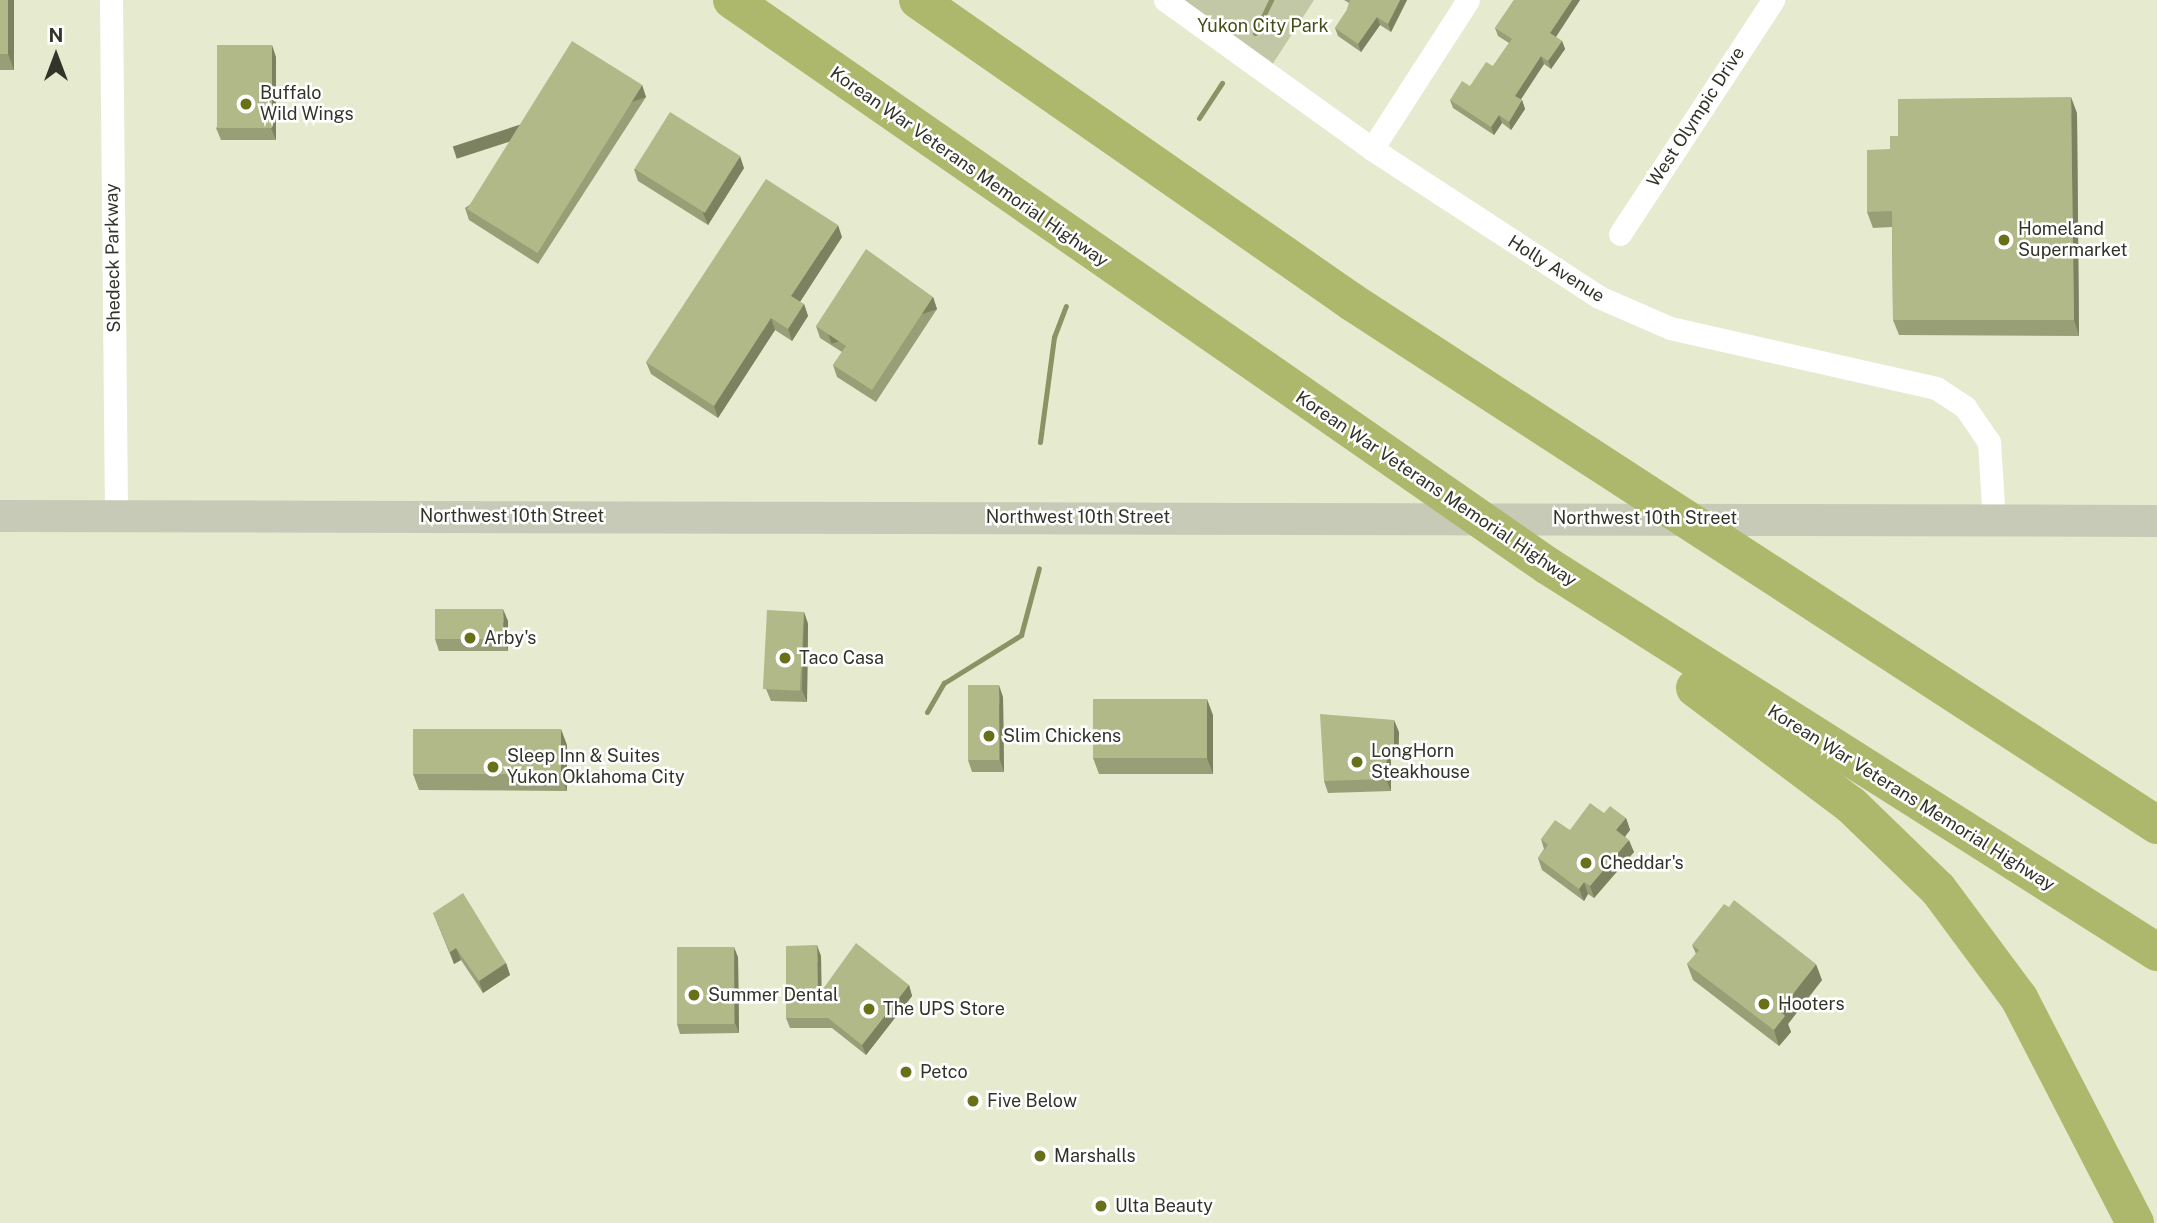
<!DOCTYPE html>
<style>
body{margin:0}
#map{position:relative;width:2157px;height:1223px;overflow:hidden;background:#e6ebd0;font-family:"Public Sans",sans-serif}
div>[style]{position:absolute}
.green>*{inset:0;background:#c2c8a6}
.stream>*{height:5px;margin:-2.5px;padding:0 2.5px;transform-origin:2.5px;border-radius:2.5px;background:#8b9264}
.minor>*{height:23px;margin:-11.5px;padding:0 11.5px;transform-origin:11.5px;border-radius:11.5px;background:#fff}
.secondary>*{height:32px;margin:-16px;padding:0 16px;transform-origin:16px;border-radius:16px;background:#c7cab6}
.motorway>*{height:38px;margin:-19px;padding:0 19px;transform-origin:19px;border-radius:19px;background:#aeb86c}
.wall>*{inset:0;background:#989f76;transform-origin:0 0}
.shaded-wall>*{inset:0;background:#7c8260;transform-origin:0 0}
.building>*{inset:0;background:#b1b989;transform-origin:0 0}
.dots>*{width:19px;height:19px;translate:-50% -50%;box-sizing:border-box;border:4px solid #fff;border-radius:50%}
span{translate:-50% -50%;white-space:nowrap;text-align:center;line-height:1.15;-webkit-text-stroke:5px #fff;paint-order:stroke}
.park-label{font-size:18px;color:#474d16}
.poi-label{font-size:18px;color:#323429}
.left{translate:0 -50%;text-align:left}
.street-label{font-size:18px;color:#323429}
.north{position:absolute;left:21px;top:21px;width:70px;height:70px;-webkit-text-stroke:5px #fff;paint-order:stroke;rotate:0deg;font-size:19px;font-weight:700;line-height:28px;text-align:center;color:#323429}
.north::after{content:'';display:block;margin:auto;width:24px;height:32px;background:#323429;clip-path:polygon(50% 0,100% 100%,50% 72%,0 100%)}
</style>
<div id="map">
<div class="green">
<i style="clip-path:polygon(1182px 0,1314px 0,1272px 65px)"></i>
</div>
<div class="stream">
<i style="left:1255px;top:33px;width:37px;rotate:-64deg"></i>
<i style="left:1199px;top:118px;width:42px;rotate:-56.7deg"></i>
<i style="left:1040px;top:442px;width:106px;rotate:-82.4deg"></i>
<i style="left:1054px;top:337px;width:33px;rotate:-69deg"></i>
<i style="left:927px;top:712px;width:34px;rotate:-60deg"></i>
<i style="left:944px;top:683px;width:91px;rotate:-31.9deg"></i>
<i style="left:1021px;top:635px;width:69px;rotate:-75deg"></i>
</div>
<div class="minor">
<i style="left:111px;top:0;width:516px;rotate:89.44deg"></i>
<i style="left:1165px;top:0;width:255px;rotate:35.7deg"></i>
<i style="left:1372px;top:149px;width:271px;rotate:33.1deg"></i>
<i style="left:1599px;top:297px;width:77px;rotate:23.6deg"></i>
<i style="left:1670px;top:328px;width:273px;rotate:12.7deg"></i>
<i style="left:1936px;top:388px;width:35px;rotate:33deg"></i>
<i style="left:1965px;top:407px;width:42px;rotate:55.6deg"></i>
<i style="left:1989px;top:442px;width:79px;rotate:86.4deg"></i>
<i style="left:1372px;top:149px;width:177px;rotate:-57.2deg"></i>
<i style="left:1620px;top:234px;width:280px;rotate:-56.8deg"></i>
</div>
<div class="secondary">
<i style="left:0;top:516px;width:2157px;rotate:0.13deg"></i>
</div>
<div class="motorway">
<i style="left:732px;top:0;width:993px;rotate:34.75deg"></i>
<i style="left:1548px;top:566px;width:721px;rotate:32.37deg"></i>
<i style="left:918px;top:0;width:529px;rotate:34.83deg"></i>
<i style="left:1352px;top:302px;width:960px;rotate:33.01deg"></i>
<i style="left:1695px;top:688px;width:195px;rotate:36.9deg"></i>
<i style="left:1851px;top:805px;width:121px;rotate:44deg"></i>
<i style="left:1938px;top:889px;width:136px;rotate:53.4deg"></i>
<i style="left:2019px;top:998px;width:253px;rotate:62.7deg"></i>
</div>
<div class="wall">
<i style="left:0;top:0;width:14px;height:70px"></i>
<i style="clip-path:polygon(1344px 0,1407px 0,1391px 32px,1380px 25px,1361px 52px,1338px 36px,1335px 28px,1347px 10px,1349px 3px)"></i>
<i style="clip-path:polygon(1514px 0,1580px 0,1556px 37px,1562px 41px,1565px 49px,1551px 69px,1544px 64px,1520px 99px,1522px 100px,1525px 109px,1511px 130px,1502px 123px,1494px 135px,1453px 108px,1450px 100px,1470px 86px,1493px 66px,1509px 43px,1498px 36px,1495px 28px)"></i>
<i style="clip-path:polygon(276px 57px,276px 140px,221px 140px,216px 128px)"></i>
<i style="clip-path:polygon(642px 85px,646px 97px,538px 264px,469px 220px,465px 208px)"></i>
<i style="clip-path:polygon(2077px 113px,2079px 336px,1899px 335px,1893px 320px,1892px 227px,1873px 228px,1867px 212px,1898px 136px)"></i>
<i style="clip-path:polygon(744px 168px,708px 225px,638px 181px,634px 169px)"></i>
<i style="clip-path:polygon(842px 237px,800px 302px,804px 304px,808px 316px,792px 341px,775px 330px,718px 418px,651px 374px,646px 362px)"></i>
<i style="clip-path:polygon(933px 297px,937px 309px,876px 402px,837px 377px,833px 365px,842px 352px,820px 338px,816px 326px)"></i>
<i style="clip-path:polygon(804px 612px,808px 624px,807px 702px,771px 701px,766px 689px)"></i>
<i style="clip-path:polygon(508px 621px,508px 651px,439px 651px,435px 639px)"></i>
<i style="clip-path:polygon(1003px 697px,1004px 772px,972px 772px,968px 760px)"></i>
<i style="clip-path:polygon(1213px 715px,1213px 774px,1099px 774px,1093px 758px)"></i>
<i style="clip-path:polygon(1399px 732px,1398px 759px,1391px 759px,1391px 791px,1328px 793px,1324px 781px)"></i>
<i style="clip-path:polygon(567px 745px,567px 791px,419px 790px,413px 774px)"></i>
<i style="clip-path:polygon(1604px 813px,1626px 818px,1630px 830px,1625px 836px,1634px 852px,1594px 898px,1588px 894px,1584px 901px,1542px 870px,1538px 858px,1544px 849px,1541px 839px,1570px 830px)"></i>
<i style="clip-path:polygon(433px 913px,506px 963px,510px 975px,483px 993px,461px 960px,454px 964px)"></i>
<i style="clip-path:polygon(1692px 945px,1822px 980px,1788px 1024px,1791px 1032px,1779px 1046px,1693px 980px,1687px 964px,1696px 954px)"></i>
<i style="clip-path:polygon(821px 956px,821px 991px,909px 985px,912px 996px,866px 1055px,832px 1028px,790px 1028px,786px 1018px)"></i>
<i style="clip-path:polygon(738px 957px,739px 1033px,680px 1034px,677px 1024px)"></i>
</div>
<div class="shaded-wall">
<i style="clip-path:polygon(8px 0,14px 0,14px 70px,8px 54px)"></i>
<i style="clip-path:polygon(1400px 0,1407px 0,1391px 32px,1388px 24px)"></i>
<i style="clip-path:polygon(1572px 0,1580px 0,1553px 41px,1550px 33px)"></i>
<i style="clip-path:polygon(1377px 17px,1380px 25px,1361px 52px,1358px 44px)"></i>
<i style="clip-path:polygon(1562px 41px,1565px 49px,1551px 69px,1548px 61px)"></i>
<i style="clip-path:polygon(272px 45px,276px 57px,276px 140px,271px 128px)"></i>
<i style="clip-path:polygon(1541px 56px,1544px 64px,1518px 104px,1515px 96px)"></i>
<i style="left:642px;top:85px;width:13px;height:199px;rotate:72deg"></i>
<i style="clip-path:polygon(2071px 97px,2077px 113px,2079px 336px,2074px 320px)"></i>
<i style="clip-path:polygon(1522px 100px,1525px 109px,1511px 130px,1509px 122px)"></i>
<i style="clip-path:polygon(1499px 115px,1502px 123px,1494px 135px,1491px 127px)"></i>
<i style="clip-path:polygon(740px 156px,744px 168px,708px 225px,703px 213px)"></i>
<i style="clip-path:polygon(838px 225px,842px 237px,796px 308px,791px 296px)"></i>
<i style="left:933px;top:297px;width:13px;height:111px;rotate:72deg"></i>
<i style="clip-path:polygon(804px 304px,808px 316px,792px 341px,788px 329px)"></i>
<i style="clip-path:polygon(771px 318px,775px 330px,718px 418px,714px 406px)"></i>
<i style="clip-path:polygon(503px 609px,508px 621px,508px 651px,504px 639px)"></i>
<i style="clip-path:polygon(804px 612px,808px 624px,807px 702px,802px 690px)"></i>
<i style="clip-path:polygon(999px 685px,1003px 697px,1004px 772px,1000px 760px)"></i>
<i style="clip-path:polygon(1207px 699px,1213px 715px,1213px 774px,1207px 758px)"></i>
<i style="clip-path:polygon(1394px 720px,1399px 732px,1398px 759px,1394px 747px)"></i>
<i style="clip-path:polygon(561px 729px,567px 745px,567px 791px,561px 775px)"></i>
<i style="clip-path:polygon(1387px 747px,1391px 759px,1391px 791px,1386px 779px)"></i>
<i style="clip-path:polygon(1626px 818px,1630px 830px,1621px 842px,1616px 830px)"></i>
<i style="clip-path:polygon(1629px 840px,1634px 852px,1594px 898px,1590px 886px)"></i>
<i style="clip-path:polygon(1584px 882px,1588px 894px,1584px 901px,1579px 889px)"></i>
<i style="clip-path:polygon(817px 945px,821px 956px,822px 1006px,818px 996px)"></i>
<i style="clip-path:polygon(734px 947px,738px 957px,739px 1033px,735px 1023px)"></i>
<i style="clip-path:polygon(456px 948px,461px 960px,454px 964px,450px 952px)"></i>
<i style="clip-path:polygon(506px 963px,510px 975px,483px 993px,479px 981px)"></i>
<i style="clip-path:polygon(1816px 964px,1822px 980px,1788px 1024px,1791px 1032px,1779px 1046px,1774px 1030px,1780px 1011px)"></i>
<i style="clip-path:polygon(909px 985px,912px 996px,866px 1055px,862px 1045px)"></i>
</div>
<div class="building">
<i style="left:0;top:0;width:8px;height:54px"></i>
<i style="clip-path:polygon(1350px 0,1400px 0,1388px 24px,1377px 17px,1358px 44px,1335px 28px,1347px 10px)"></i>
<i style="clip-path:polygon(1514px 0,1572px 0,1550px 33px,1562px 41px,1548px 61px,1541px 56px,1515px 96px,1522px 100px,1509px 122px,1499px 115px,1491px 127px,1450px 100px,1462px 81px,1470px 86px,1486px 62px,1493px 66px,1512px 39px,1495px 28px)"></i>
<i style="left:572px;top:41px;width:83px;height:198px;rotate:32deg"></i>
<i style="left:217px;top:45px;width:55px;height:83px"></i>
<i style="clip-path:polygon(2071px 97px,2074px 320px,1893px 320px,1892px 211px,1867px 212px,1867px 150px,1890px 149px,1890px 136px,1898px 136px,1898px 99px)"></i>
<i style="left:670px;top:112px;width:83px;height:67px;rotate:32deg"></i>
<i style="clip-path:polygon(766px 179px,838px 225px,791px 296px,804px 304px,788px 329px,771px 318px,714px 406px,646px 362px)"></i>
<i style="clip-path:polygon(866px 249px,933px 297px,872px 390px,833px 365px,846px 346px,816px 326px)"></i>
<i style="left:435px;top:609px;width:68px;height:30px"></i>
<i style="left:767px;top:610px;width:37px;height:79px;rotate:3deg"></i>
<i style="left:968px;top:685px;width:31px;height:75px"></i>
<i style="left:1093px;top:699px;width:114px;height:59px"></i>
<i style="clip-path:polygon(1320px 714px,1394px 720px,1394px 747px,1387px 747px,1386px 779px,1324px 781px)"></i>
<i style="left:413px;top:729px;width:148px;height:45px"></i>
<i style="clip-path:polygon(1590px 803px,1604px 813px,1610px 806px,1626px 818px,1616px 830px,1629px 840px,1590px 886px,1584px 882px,1579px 889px,1538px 858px,1548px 845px,1541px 839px,1555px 820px,1570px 830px)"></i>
<i style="clip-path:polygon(463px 893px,506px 963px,479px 981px,456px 948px,450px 952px,433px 913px)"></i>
<i style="clip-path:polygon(1734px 900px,1816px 964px,1780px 1011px,1785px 1016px,1774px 1030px,1687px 964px,1699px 950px,1692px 945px,1724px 904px,1729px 907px)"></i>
<i style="clip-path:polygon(856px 943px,909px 985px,862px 1045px,828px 1018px,786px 1018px,786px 946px,817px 945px,818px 996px)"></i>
<i style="left:677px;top:947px;width:57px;height:77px"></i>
</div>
<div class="dots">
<i style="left:246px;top:104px;background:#687119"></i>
<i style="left:2004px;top:240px;background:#687119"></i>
<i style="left:470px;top:638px;background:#687119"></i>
<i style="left:785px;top:658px;background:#687119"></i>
<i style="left:989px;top:736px;background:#687119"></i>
<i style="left:1357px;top:762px;background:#687119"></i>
<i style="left:493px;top:767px;background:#687119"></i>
<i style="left:1586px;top:863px;background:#687119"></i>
<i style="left:694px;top:995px;background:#687119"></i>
<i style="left:1764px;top:1004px;background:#687119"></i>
<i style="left:869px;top:1009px;background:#687119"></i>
<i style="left:906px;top:1072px;background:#687119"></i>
<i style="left:973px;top:1101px;background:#687119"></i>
<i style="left:1040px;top:1156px;background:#687119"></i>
<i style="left:1101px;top:1206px;background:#687119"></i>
</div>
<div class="park-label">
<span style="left:1263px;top:26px">Yukon City Park</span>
</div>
<div class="poi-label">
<span class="left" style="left:260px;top:104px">Buffalo<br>Wild Wings</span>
<span class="left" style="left:2018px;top:240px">Homeland<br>Supermarket</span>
<span class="left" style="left:484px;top:638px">Arby's</span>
<span class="left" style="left:799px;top:658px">Taco Casa</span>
<span class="left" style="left:1003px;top:736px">Slim Chickens</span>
<span class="left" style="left:1371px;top:762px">LongHorn<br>Steakhouse</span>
<span class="left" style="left:507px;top:767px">Sleep Inn &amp; Suites<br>Yukon Oklahoma City</span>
<span class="left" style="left:1600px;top:863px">Cheddar's</span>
<span class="left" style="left:708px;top:995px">Summer Dental</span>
<span class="left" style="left:1778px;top:1004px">Hooters</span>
<span class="left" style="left:883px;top:1009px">The UPS Store</span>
<span class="left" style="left:920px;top:1072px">Petco</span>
<span class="left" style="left:987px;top:1101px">Five Below</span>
<span class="left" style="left:1054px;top:1156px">Marshalls</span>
<span class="left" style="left:1115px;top:1206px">Ulta Beauty</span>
</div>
<div class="street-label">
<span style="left:1696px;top:117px;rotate:-57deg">West Olympic Drive</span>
<span style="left:969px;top:167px;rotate:35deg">Korean War Veterans Memorial Highway</span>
<span style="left:113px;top:258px;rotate:-91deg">Shedeck Parkway</span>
<span style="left:1556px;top:269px;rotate:32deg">Holly Avenue</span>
<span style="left:1436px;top:489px;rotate:34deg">Korean War Veterans Memorial Highway</span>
<span style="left:512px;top:516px">Northwest 10th Street</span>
<span style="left:1078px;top:517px">Northwest 10th Street</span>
<span style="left:1645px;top:518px">Northwest 10th Street</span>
<span style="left:1911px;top:798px;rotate:32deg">Korean War Veterans Memorial Highway</span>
</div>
<div class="north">N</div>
</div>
